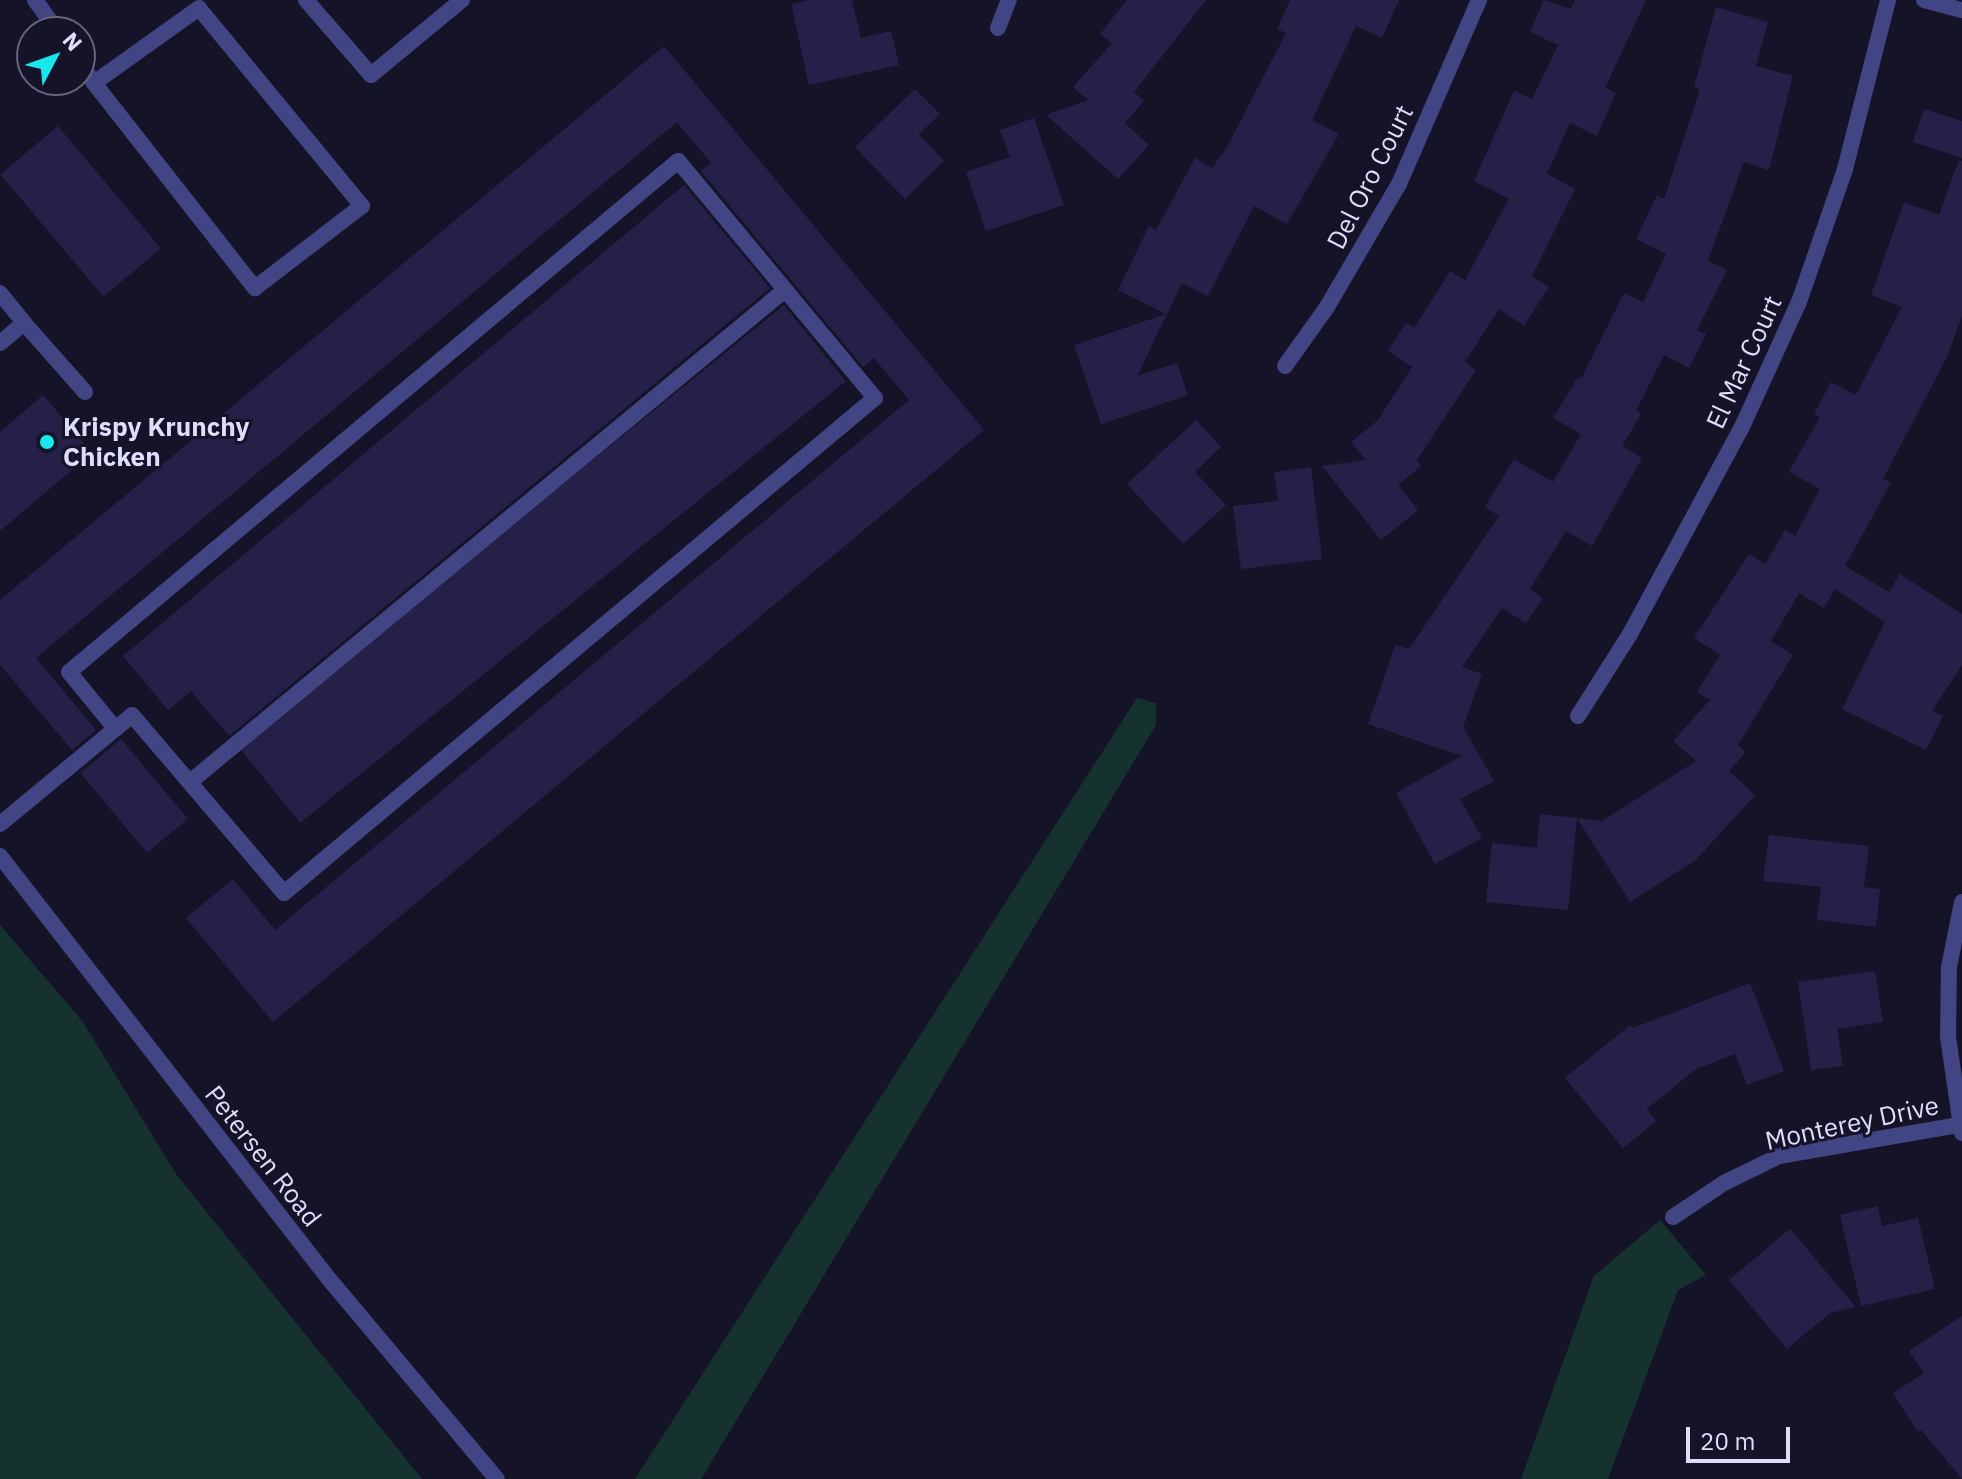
<!DOCTYPE html>
<style>
body{margin:0}
#map{position:relative;width:1962px;height:1479px;overflow:hidden;background:#151328;font-family:"IBM Plex Sans",sans-serif}
div>[style]{position:absolute}
.green>*{inset:0;background:#16322f}
.building>*{inset:0;background:#252048;transform-origin:0 0}
.lane>*{height:16px;margin:-8px;padding:0 8px;transform-origin:8px;border-radius:8px;background:#424583}
.street>*{height:16px;margin:-8px;padding:0 8px;transform-origin:8px;border-radius:8px;background:#424583}
.dots>*{width:22px;height:22px;translate:-50% -50%;box-sizing:border-box;border:4px solid #151328;border-radius:50%}
span{translate:-50% -50%;white-space:nowrap;text-align:center;line-height:1.15;-webkit-text-stroke:6px #151328;paint-order:stroke}
.street-label{font-size:26px;color:#deddfc}
.poi-label{font-size:26px;color:#deddfc;font-weight:700}
.left{translate:0 -50%;text-align:left}
.north{position:absolute;left:16px;top:16px;width:80px;height:80px;box-sizing:border-box;background:#151328;border:2px solid #65647d;border-radius:50%;rotate:49deg;font-size:22px;font-weight:700;line-height:32px;text-align:center;color:#deddfc}
.north::after{content:'';display:block;margin:auto;width:28px;height:36px;background:#1ae7eb;clip-path:polygon(50% 0,100% 100%,50% 72%,0 100%)}
.scale{position:absolute;left:1686px;top:1427px;width:104px;height:36px;box-sizing:border-box;border:4px solid #deddfc;border-top:0;padding-left:10px;font-size:24px;line-height:28px;white-space:nowrap;color:#deddfc;-webkit-text-stroke:6px #151328;paint-order:stroke}
</style>
<div id="map">
<div class="green">
<i style="clip-path:polygon(1137px 698px,1156px 703px,1156px 725px,701px 1479px,635px 1479px)"></i>
<i style="clip-path:polygon(0 925px,83px 1022px,176px 1174px,422px 1479px,0 1479px)"></i>
<i style="clip-path:polygon(1660px 1220px,1706px 1275px,1678px 1290px,1608px 1479px,1521px 1479px,1594px 1276px)"></i>
</div>
<div class="building">
<i style="clip-path:polygon(809px 0,852px 0,861px 38px,891px 31px,899px 65px,809px 85px,791px 4px)"></i>
<i style="clip-path:polygon(1127px 0,1206px 0,1134px 92px,1144px 101px,1125px 123px,1149px 145px,1118px 179px,1046px 115px,1088px 100px,1073px 87px,1112px 43px,1100px 34px)"></i>
<i style="clip-path:polygon(1290px 0,1399px 0,1382px 38px,1356px 26px,1312px 120px,1339px 134px,1287px 224px,1254px 206px,1208px 296px,1182px 283px,1137px 376px,1177px 363px,1188px 395px,1101px 424px,1074px 345px,1166px 314px,1118px 290px,1149px 226px,1156px 230px,1195px 158px,1212px 168px,1226px 149px,1286px 33px,1277px 29px)"></i>
<i style="clip-path:polygon(1544px 0,1571px 9px,1575px 0,1646px 0,1605px 88px,1616px 93px,1597px 136px,1570px 123px,1547px 174px,1575px 189px,1532px 276px,1549px 287px,1524px 326px,1499px 309px,1465px 362px,1476px 370px,1417px 460px,1421px 466px,1398px 485px,1418px 510px,1381px 540px,1322px 466px,1366px 460px,1351px 442px,1378px 420px,1412px 367px,1388px 351px,1406px 323px,1414px 328px,1450px 271px,1465px 280px,1509px 199px,1474px 181px,1514px 91px,1532px 99px,1558px 45px,1530px 32px)"></i>
<i style="clip-path:polygon(1716px 7px,1768px 22px,1756px 66px,1793px 76px,1769px 170px,1744px 162px,1708px 261px,1727px 270px,1697px 330px,1706px 334px,1689px 368px,1664px 355px,1636px 411px,1641px 414px,1622px 446px,1642px 458px,1592px 546px,1566px 531px,1530px 589px,1543px 598px,1526px 623px,1502px 608px,1462px 667px,1482px 674px,1463px 727px,1494px 781px,1460px 799px,1482px 838px,1435px 864px,1396px 793px,1462px 756px,1368px 724px,1395px 645px,1409px 649px,1499px 516px,1485px 507px,1514px 459px,1553px 482px,1581px 434px,1553px 418px,1578px 377px,1581px 379px,1624px 293px,1643px 302px,1666px 254px,1636px 239px,1657px 195px,1664px 199px,1700px 89px,1694px 87px)"></i>
<i style="clip-path:polygon(664px 46px,984px 430px,273px 1022px,186px 918px,233px 879px,275px 930px,909px 400px,874px 358px,863px 367px,701px 171px,711px 163px,677px 122px,36px 658px,96px 730px,72px 750px,0 665px,0 600px)"></i>
<i style="clip-path:polygon(915px 89px,940px 114px,919px 134px,944px 161px,905px 199px,855px 147px)"></i>
<i style="clip-path:polygon(1924px 109px,1962px 121px,1962px 158px,1913px 142px)"></i>
<i style="clip-path:polygon(1034px 118px,1064px 205px,986px 231px,966px 172px,1010px 157px,1000px 130px)"></i>
<i style="left:58px;top:126px;width:160px;height:75px;rotate:50deg"></i>
<i style="clip-path:polygon(1959px 160px,1962px 161px,1962px 316px,1947px 357px,1883px 479px,1891px 483px,1845px 566px,1889px 592px,1900px 574px,1962px 614px,1962px 665px,1932px 711px,1943px 716px,1926px 750px,1842px 709px,1885px 622px,1835px 589px,1824px 608px,1799px 593px,1771px 641px,1793px 655px,1738px 745px,1746px 752px,1729px 771px,1755px 795px,1696px 860px,1630px 902px,1577px 818px,1602px 821px,1696px 761px,1673px 741px,1710px 700px,1697px 692px,1720px 655px,1694px 638px,1749px 554px,1765px 564px,1785px 530px,1795px 536px,1820px 489px,1789px 472px,1820px 417px,1814px 414px,1831px 382px,1856px 395px,1902px 307px,1871px 295px,1904px 202px,1939px 215px)"></i>
<i style="clip-path:polygon(684px 185px,770px 288px,229px 736px,191px 691px,168px 710px,123px 656px)"></i>
<i style="left:784px;top:305px;width:98px;height:702px;rotate:51deg"></i>
<i style="clip-path:polygon(43px 395px,92px 453px,0 531px,0 432px)"></i>
<i style="clip-path:polygon(1196px 420px,1221px 447px,1195px 472px,1226px 505px,1183px 544px,1127px 484px)"></i>
<i style="clip-path:polygon(1311px 467px,1322px 559px,1241px 569px,1233px 506px,1278px 501px,1274px 472px)"></i>
<i style="left:121px;top:739px;width:104px;height:53px;rotate:50deg"></i>
<i style="clip-path:polygon(1540px 814px,1577px 818px,1568px 910px,1486px 902px,1492px 843px,1537px 848px)"></i>
<i style="clip-path:polygon(1769px 835px,1869px 846px,1864px 887px,1880px 889px,1876px 927px,1817px 920px,1821px 887px,1763px 881px)"></i>
<i style="clip-path:polygon(1875px 971px,1883px 1022px,1837px 1029px,1843px 1066px,1811px 1070px,1798px 982px)"></i>
<i style="clip-path:polygon(1750px 983px,1784px 1071px,1747px 1085px,1735px 1054px,1696px 1069px,1647px 1109px,1656px 1121px,1623px 1148px,1565px 1078px,1630px 1025px,1633px 1028px)"></i>
<i style="clip-path:polygon(1878px 1206px,1882px 1226px,1918px 1218px,1935px 1289px,1861px 1306px,1840px 1215px)"></i>
<i style="clip-path:polygon(1790px 1229px,1856px 1307px,1830px 1313px,1787px 1349px,1729px 1280px)"></i>
<i style="clip-path:polygon(1962px 1316px,1962px 1479px,1921px 1430px,1918px 1432px,1893px 1393px,1924px 1373px,1909px 1351px)"></i>
</div>
<div class="lane">
<i style="left:35px;top:0;width:39px;rotate:54deg"></i>
<i style="left:306px;top:0;width:99px;rotate:49.1deg"></i>
<i style="left:371px;top:75px;width:118px;rotate:-39.5deg"></i>
<i style="left:80px;top:63px;width:24px;rotate:55deg"></i>
<i style="left:94px;top:83px;width:261px;rotate:51.9deg"></i>
<i style="left:255px;top:288px;width:135px;rotate:-37.5deg"></i>
<i style="left:362px;top:206px;width:256px;rotate:-129.5deg"></i>
<i style="left:199px;top:8px;width:129px;rotate:144.5deg"></i>
<i style="left:0;top:293px;width:38px;rotate:51deg"></i>
<i style="left:24px;top:323px;width:31px;rotate:140deg"></i>
<i style="left:24px;top:323px;width:92px;rotate:48.5deg"></i>
<i style="left:190px;top:782px;width:772px;rotate:-39.59deg"></i>
<i style="left:0;top:824px;width:171px;rotate:-39.5deg"></i>
<i style="left:132px;top:715px;width:234px;rotate:49.5deg"></i>
<i style="left:284px;top:893px;width:771px;rotate:-39.95deg"></i>
<i style="left:875px;top:398px;width:308px;rotate:-129.7deg"></i>
<i style="left:678px;top:161px;width:795px;rotate:140deg"></i>
<i style="left:69px;top:672px;width:71px;rotate:50.7deg"></i>
</div>
<div class="street">
<i style="left:1924px;top:0;width:39px;rotate:15deg"></i>
<i style="left:998px;top:28px;width:30px;rotate:-69deg"></i>
<i style="left:1285px;top:366px;width:72px;rotate:-54.6deg"></i>
<i style="left:1327px;top:307px;width:143px;rotate:-59.7deg"></i>
<i style="left:1399px;top:184px;width:201px;rotate:-66.5deg"></i>
<i style="left:1578px;top:716px;width:97px;rotate:-57.6deg"></i>
<i style="left:1630px;top:634px;width:233px;rotate:-61.6deg"></i>
<i style="left:1741px;top:429px;width:140px;rotate:-65.5deg"></i>
<i style="left:1799px;top:302px;width:141px;rotate:-70.9deg"></i>
<i style="left:1845px;top:169px;width:174px;rotate:-75.7deg"></i>
<i style="left:0;top:856px;width:536px;rotate:52.13deg"></i>
<i style="left:329px;top:1279px;width:261px;rotate:50deg"></i>
<i style="left:1962px;top:902px;width:66px;rotate:101.3deg"></i>
<i style="left:1949px;top:967px;width:70px;rotate:90.8deg"></i>
<i style="left:1948px;top:1037px;width:97px;rotate:81.7deg"></i>
<i style="left:1673px;top:1217px;width:61px;rotate:-33.7deg"></i>
<i style="left:1724px;top:1183px;width:61px;rotate:-26.1deg"></i>
<i style="left:1779px;top:1156px;width:183px;rotate:-9.8deg"></i>
</div>
<div class="dots">
<i style="left:47px;top:442px;background:#1ae7eb"></i>
</div>
<div class="street-label">
<span style="left:1370px;top:177px;rotate:-63deg">Del Oro Court</span>
<span style="left:1744px;top:362px;rotate:-65deg">El Mar Court</span>
<span style="left:1852px;top:1123px;rotate:-12deg">Monterey Drive</span>
<span style="left:263px;top:1156px;rotate:52deg">Petersen Road</span>
</div>
<div class="poi-label">
<span class="left" style="left:63px;top:442px">Krispy Krunchy<br>Chicken</span>
</div>
<div class="north">N</div>
<div class="scale">20 m</div>
</div>
